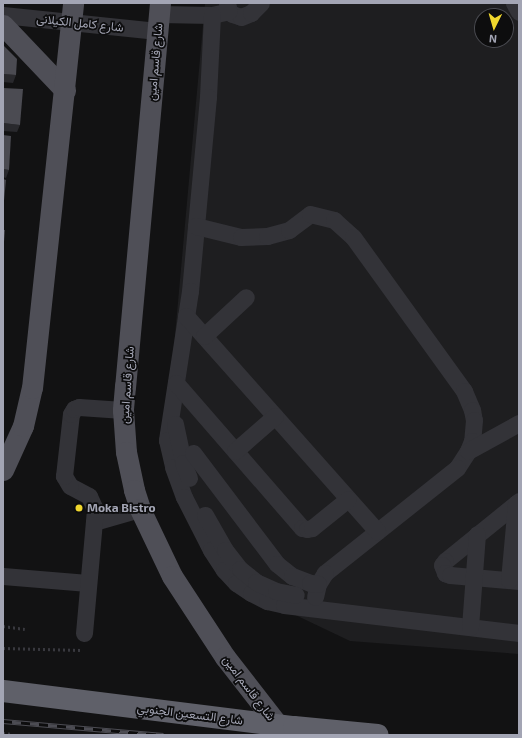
<!DOCTYPE html>
<meta charset="utf-8">
<style>
body{margin:0}
#map{position:relative;width:522px;height:738px;overflow:hidden;background:#121213;font-family:"Exo 2",Vazirmatn,sans-serif}
div>[style]{position:absolute}
.built>*{inset:0;background:#1e1e20}
.path>*{height:2.5px;margin-top:-1.25px;transform-origin:0;background:repeating-linear-gradient(90deg,#39393f 0 2px,transparent 0 5px)}
.minor>*{height:17px;margin:-8.5px;padding:0 8.5px;transform-origin:8.5px;border-radius:8.5px;background:#333338}
.major>*{height:21px;margin:-10.5px;padding:0 10.5px;transform-origin:10.5px;border-radius:10.5px;background:#4f4f57}
.highway>*{height:22px;margin:-11px;padding:0 11px;transform-origin:11px;border-radius:11px;background:#5f6069}
.rail>*{height:4.5px;margin-top:-2.25px;transform-origin:0;background:repeating-linear-gradient(90deg,#0d0d0e 0 9px,#4c4c53 0 18px);box-sizing:border-box;border-block:1px solid #4c4c53}
.shaded-wall>*{inset:0;background:#29292d}
.building>*{inset:0;background:#4b4b52}
.dots>*{width:11px;height:11px;translate:-50% -50%;box-sizing:border-box;border:2px solid #0d0d0e;border-radius:50%}
span{translate:-50% -50%;white-space:nowrap;text-align:center;line-height:1.15;-webkit-text-stroke:3.5px #0d0d0e;paint-order:stroke}
.street-label{font-size:12px;color:#a3a5b4}
.poi-label{font-size:12px;color:#a3a5b4;font-weight:700}
.left{translate:0 -50%;text-align:left}
.frame{position:absolute;inset:0;border:4px solid #a3a5b4;pointer-events:none}
.north{position:absolute;left:474px;top:8px;width:40px;height:40px;box-sizing:border-box;background:#0d0d0e;border:1px solid #494a50;border-radius:50%;rotate:185deg;font-size:11px;font-weight:700;line-height:16px;text-align:center;color:#a3a5b4}
.north::after{content:'';display:block;margin:auto;width:14px;height:18px;background:#f0d72d;clip-path:polygon(50% 0,100% 100%,50% 72%,0 100%)}
</style>
<div id="map">
<div class="built">
<i style="clip-path:polygon(evenodd,205px 3px,519px 3px,519px 654px,350px 641px,264px 600px,199px 535px,165px 446px,205px 3px,482px 16px,506px 16px,506px 40px,482px 40px,482px 16px)"></i>
</div>
<div class="path">
<i style="left:3px;top:626px;width:22px;rotate:8deg"></i>
<i style="left:3px;top:648px;width:78px;rotate:1.5deg"></i>
<i style="left:3px;top:733px;width:10px;rotate:6deg"></i>
</div>
<div class="minor">
<i style="left:227px;top:3px;width:8px;rotate:76deg"></i>
<i style="left:229px;top:11px;width:4px;rotate:45deg"></i>
<i style="left:232px;top:14px;width:9px;rotate:18deg"></i>
<i style="left:241px;top:17px;width:11px;rotate:-22deg"></i>
<i style="left:251px;top:13px;width:14px;rotate:-45deg"></i>
<i style="left:514px;top:3px;width:10px;rotate:61deg"></i>
<i style="left:159px;top:14px;width:53px;rotate:1.1deg"></i>
<i style="left:212px;top:15px;width:17px;rotate:-13deg"></i>
<i style="left:3px;top:15px;width:155px;rotate:5.9deg"></i>
<i style="left:212px;top:15px;width:82px;rotate:92.8deg"></i>
<i style="left:208px;top:97px;width:195px;rotate:95.3deg"></i>
<i style="left:190px;top:291px;width:151px;rotate:98.8deg"></i>
<i style="left:167px;top:440px;width:28px;rotate:77deg"></i>
<i style="left:173px;top:467px;width:32px;rotate:70deg"></i>
<i style="left:184px;top:497px;width:59px;rotate:63deg"></i>
<i style="left:211px;top:550px;width:24px;rotate:57deg"></i>
<i style="left:224px;top:570px;width:18px;rotate:47deg"></i>
<i style="left:236px;top:583px;width:18px;rotate:34deg"></i>
<i style="left:251px;top:593px;width:18px;rotate:27deg"></i>
<i style="left:267px;top:601px;width:17px;rotate:13deg"></i>
<i style="left:284px;top:605px;width:237px;rotate:6.8deg"></i>
<i style="left:196px;top:226px;width:46px;rotate:13.7deg"></i>
<i style="left:241px;top:237px;width:26px;rotate:-2deg"></i>
<i style="left:267px;top:236px;width:23px;rotate:-15deg"></i>
<i style="left:289px;top:230px;width:26px;rotate:-37deg"></i>
<i style="left:310px;top:214px;width:25px;rotate:14deg"></i>
<i style="left:334px;top:220px;width:25px;rotate:42deg"></i>
<i style="left:353px;top:237px;width:190px;rotate:54.2deg"></i>
<i style="left:464px;top:391px;width:21px;rotate:67deg"></i>
<i style="left:472px;top:410px;width:10px;rotate:79deg"></i>
<i style="left:474px;top:420px;width:21px;rotate:95deg"></i>
<i style="left:472px;top:441px;width:11px;rotate:112deg"></i>
<i style="left:468px;top:451px;width:20px;rotate:123deg"></i>
<i style="left:457px;top:468px;width:169px;rotate:141.5deg"></i>
<i style="left:325px;top:573px;width:13px;rotate:122deg"></i>
<i style="left:318px;top:584px;width:13px;rotate:103deg"></i>
<i style="left:186px;top:316px;width:288px;rotate:48.4deg"></i>
<i style="left:204px;top:336px;width:57px;rotate:-42.9deg"></i>
<i style="left:176px;top:383px;width:192px;rotate:49deg"></i>
<i style="left:302px;top:528px;width:5px;rotate:11deg"></i>
<i style="left:307px;top:529px;width:5px;rotate:-11deg"></i>
<i style="left:312px;top:528px;width:46px;rotate:-38.9deg"></i>
<i style="left:175px;top:424px;width:40px;rotate:78deg"></i>
<i style="left:183px;top:463px;width:16px;rotate:68deg"></i>
<i style="left:235px;top:451px;width:53px;rotate:-41.2deg"></i>
<i style="left:468px;top:451px;width:58px;rotate:-28.8deg"></i>
<i style="left:193px;top:453px;width:139px;rotate:52.9deg"></i>
<i style="left:277px;top:564px;width:19px;rotate:39deg"></i>
<i style="left:292px;top:576px;width:19px;rotate:21deg"></i>
<i style="left:310px;top:583px;width:8px;rotate:7deg"></i>
<i style="left:519px;top:501px;width:95px;rotate:141deg"></i>
<i style="left:445px;top:561px;width:5px;rotate:127deg"></i>
<i style="left:442px;top:565px;width:9px;rotate:69deg"></i>
<i style="left:445px;top:573px;width:5px;rotate:22deg"></i>
<i style="left:450px;top:575px;width:69px;rotate:5deg"></i>
<i style="left:205px;top:515px;width:40px;rotate:60.3deg"></i>
<i style="left:225px;top:550px;width:24px;rotate:52deg"></i>
<i style="left:240px;top:569px;width:21px;rotate:39deg"></i>
<i style="left:256px;top:582px;width:22px;rotate:24deg"></i>
<i style="left:276px;top:591px;width:20px;rotate:11deg"></i>
<i style="left:94px;top:522px;width:48px;rotate:-15.8deg"></i>
<i style="left:3px;top:576px;width:85px;rotate:4.7deg"></i>
<i style="left:509px;top:580px;width:77px;rotate:-84.8deg"></i>
<i style="left:470px;top:627px;width:93px;rotate:-85.7deg"></i>
<i style="left:84px;top:633px;width:124px;rotate:-84.9deg"></i>
<i style="left:95px;top:509px;width:14px;rotate:-115deg"></i>
<i style="left:89px;top:496px;width:21px;rotate:-152deg"></i>
<i style="left:70px;top:486px;width:12px;rotate:-121deg"></i>
<i style="left:64px;top:476px;width:62px;rotate:-83.6deg"></i>
<i style="left:71px;top:414px;width:6px;rotate:-59deg"></i>
<i style="left:74px;top:409px;width:5px;rotate:-22deg"></i>
<i style="left:79px;top:407px;width:44px;rotate:3.9deg"></i>
</div>
<div class="major">
<i style="left:160px;top:3px;width:385px;rotate:95.2deg"></i>
<i style="left:125px;top:386px;width:24px;rotate:95deg"></i>
<i style="left:123px;top:410px;width:42px;rotate:85.9deg"></i>
<i style="left:126px;top:452px;width:39px;rotate:78deg"></i>
<i style="left:134px;top:490px;width:20px;rotate:72deg"></i>
<i style="left:140px;top:509px;width:74px;rotate:64.5deg"></i>
<i style="left:172px;top:576px;width:97px;rotate:56.8deg"></i>
<i style="left:225px;top:657px;width:86px;rotate:52.1deg"></i>
<i style="left:3px;top:25px;width:90px;rotate:46.4deg"></i>
<i style="left:3px;top:470px;width:48px;rotate:-65.6deg"></i>
<i style="left:23px;top:426px;width:39px;rotate:-77deg"></i>
<i style="left:32px;top:388px;width:387px;rotate:-83.9deg"></i>
</div>
<div class="highway">
<i style="left:3px;top:691px;width:293px;rotate:7.1deg"></i>
<i style="left:294px;top:727px;width:84px;rotate:5.4deg"></i>
</div>
<div class="rail">
<i style="left:3px;top:721px;width:161px;rotate:5deg"></i>
</div>
<div class="shaded-wall">
<i style="clip-path:polygon(3px 74px,16px 75px,13px 83px,3px 82px)"></i>
<i style="clip-path:polygon(3px 123px,20px 125px,17px 132px,3px 131px)"></i>
<i style="clip-path:polygon(3px 169px,9px 170px,6px 178px,3px 177px)"></i>
</div>
<div class="building">
<i style="clip-path:polygon(3px 45px,17px 59px,16px 75px,3px 74px)"></i>
<i style="clip-path:polygon(3px 88px,23px 89px,20px 125px,3px 123px)"></i>
<i style="clip-path:polygon(3px 135px,11px 136px,9px 170px,3px 169px)"></i>
<i style="clip-path:polygon(3px 179px,6px 180px,3px 211px)"></i>
<i style="clip-path:polygon(3px 230px,5px 230px,3px 254px)"></i>
<i style="clip-path:polygon(3px 275px,4px 275px,3px 287px)"></i>
</div>
<div class="dots">
<i style="left:79px;top:508px;background:#f0d72d"></i>
</div>
<div class="street-label">
<span style="left:80px;top:23px;rotate:6deg">شارع كامل الكيلانى</span>
<span style="left:155px;top:62px;rotate:-85deg">شارع قاسم امين</span>
<span style="left:127px;top:385px;rotate:-86deg">شارع قاسم امين</span>
<span style="left:249px;top:688px;rotate:53deg">شارع قاسم امين</span>
<span style="left:190px;top:714px;rotate:7deg">شارع التسعين الجنوبي</span>
</div>
<div class="poi-label">
<span class="left" style="left:87px;top:508px">Moka Bistro</span>
</div>
<div class="frame"></div>
<div class="north">N</div>
</div>
